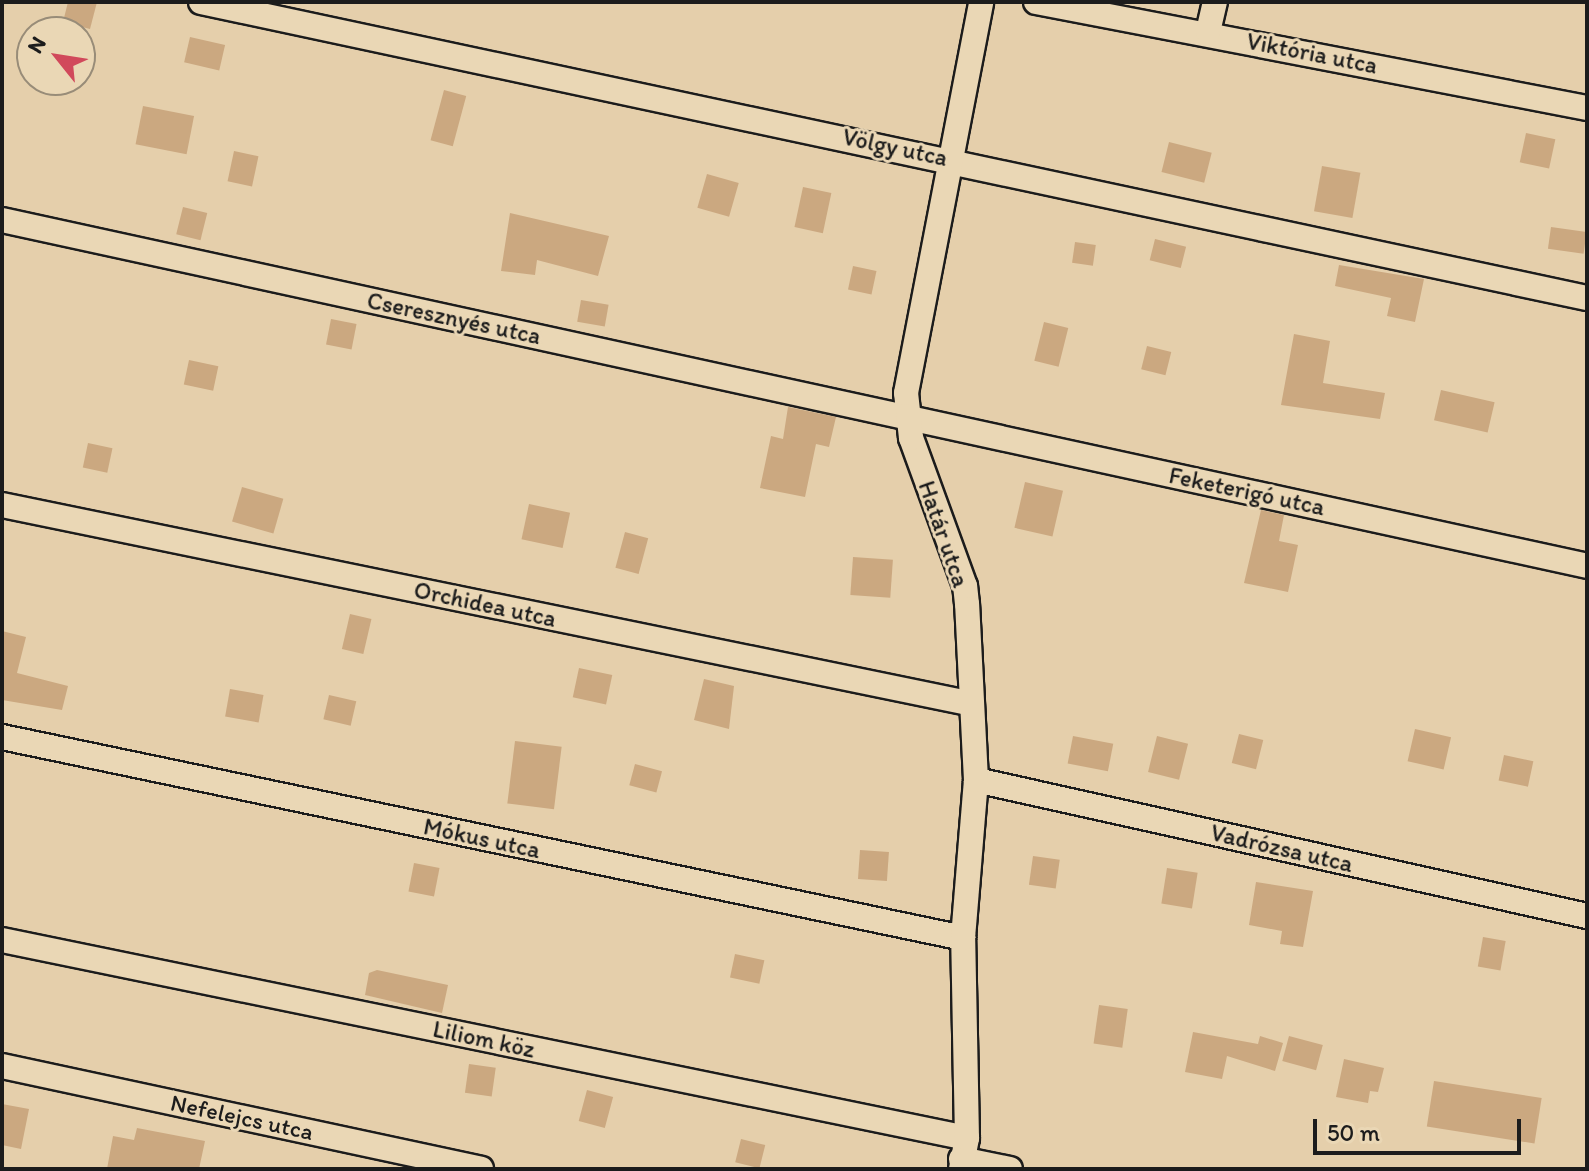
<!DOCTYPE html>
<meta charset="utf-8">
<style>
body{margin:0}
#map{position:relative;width:1589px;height:1171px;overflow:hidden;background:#e5cfab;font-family:Itim,sans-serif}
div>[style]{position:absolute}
.building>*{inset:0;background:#cba880;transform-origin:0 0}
.roads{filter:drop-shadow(2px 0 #1c1c1c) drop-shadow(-2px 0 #1c1c1c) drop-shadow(0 2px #1c1c1c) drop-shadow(0 -2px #1c1c1c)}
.street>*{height:24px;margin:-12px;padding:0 12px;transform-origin:12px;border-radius:12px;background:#ead7b5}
span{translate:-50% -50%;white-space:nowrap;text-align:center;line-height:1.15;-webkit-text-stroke:6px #ead7b5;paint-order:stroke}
.street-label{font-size:24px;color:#1c1c1c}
.frame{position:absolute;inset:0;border:4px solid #1c1c1c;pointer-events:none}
.north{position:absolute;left:16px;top:16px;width:80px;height:80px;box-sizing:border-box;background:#ead7b5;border:2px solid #988c78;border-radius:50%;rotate:300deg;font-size:22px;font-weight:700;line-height:32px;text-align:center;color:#1c1c1c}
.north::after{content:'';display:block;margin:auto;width:28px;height:36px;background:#d1495b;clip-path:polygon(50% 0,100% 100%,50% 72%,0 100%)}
.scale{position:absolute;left:1313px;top:1119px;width:208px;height:36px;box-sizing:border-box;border:4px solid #1c1c1c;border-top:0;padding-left:10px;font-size:24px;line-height:28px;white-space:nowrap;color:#1c1c1c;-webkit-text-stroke:6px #ead7b5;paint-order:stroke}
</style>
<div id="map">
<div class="building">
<i style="clip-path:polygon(68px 2px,97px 2px,90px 29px,63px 22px)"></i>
<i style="left:190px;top:37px;width:36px;height:26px;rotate:13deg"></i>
<i style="left:444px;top:90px;width:23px;height:52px;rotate:15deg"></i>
<i style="left:143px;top:106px;width:52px;height:39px;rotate:11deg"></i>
<i style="left:1526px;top:133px;width:30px;height:30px;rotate:12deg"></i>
<i style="left:1169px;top:142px;width:44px;height:31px;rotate:14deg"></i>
<i style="left:234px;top:151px;width:25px;height:31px;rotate:12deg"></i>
<i style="left:1322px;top:166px;width:39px;height:46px;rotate:10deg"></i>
<i style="left:707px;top:174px;width:33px;height:35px;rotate:16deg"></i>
<i style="left:803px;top:187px;width:29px;height:41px;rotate:12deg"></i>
<i style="left:183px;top:207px;width:25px;height:28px;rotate:14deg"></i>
<i style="clip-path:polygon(510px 213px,609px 236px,598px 276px,537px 260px,535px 275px,501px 271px)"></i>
<i style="left:1551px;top:227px;width:36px;height:22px;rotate:8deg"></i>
<i style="left:1155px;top:239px;width:32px;height:22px;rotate:14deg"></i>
<i style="left:1075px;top:242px;width:21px;height:21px;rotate:8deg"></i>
<i style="clip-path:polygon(1339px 265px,1424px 279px,1415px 322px,1387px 316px,1391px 298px,1335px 286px)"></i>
<i style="left:853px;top:266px;width:24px;height:24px;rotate:12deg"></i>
<i style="left:581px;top:300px;width:28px;height:22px;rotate:10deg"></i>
<i style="left:331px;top:319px;width:26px;height:26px;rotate:11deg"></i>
<i style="left:1044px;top:322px;width:25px;height:40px;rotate:14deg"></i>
<i style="clip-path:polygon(1294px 334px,1330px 341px,1323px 383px,1385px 393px,1380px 419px,1281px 405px)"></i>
<i style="left:1147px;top:346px;width:25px;height:24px;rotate:14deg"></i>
<i style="left:189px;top:360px;width:30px;height:25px;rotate:12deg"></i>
<i style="left:1441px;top:390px;width:55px;height:31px;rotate:13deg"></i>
<i style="clip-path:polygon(788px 407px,836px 417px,829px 447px,816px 444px,805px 497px,760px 488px,771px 436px,783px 439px)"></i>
<i style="left:88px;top:443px;width:25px;height:25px;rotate:12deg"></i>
<i style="left:1025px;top:482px;width:39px;height:47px;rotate:13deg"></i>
<i style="left:242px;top:487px;width:43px;height:36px;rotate:16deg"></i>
<i style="left:529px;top:504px;width:42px;height:36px;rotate:12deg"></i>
<i style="clip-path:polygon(1261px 510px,1284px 515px,1279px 541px,1298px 545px,1288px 592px,1244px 583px)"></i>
<i style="left:625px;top:532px;width:24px;height:37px;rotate:15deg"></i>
<i style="left:853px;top:557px;width:40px;height:38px;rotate:4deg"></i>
<i style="left:350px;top:614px;width:22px;height:36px;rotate:13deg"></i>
<i style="clip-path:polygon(2px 631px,26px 637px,17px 673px,68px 686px,62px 710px,2px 700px)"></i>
<i style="left:579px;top:668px;width:34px;height:30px;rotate:12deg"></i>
<i style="clip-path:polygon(704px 679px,734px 686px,729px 729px,694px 720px)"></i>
<i style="left:230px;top:689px;width:34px;height:28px;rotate:10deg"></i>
<i style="left:329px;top:695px;width:28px;height:25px;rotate:13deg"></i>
<i style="left:1415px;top:729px;width:37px;height:33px;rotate:13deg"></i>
<i style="left:1239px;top:734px;width:25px;height:30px;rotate:14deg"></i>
<i style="left:1073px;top:736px;width:41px;height:28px;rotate:11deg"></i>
<i style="left:1157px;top:736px;width:32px;height:37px;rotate:14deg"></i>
<i style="left:515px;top:741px;width:47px;height:63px;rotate:7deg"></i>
<i style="left:1504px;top:755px;width:30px;height:26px;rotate:12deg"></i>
<i style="left:635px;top:764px;width:28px;height:22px;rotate:15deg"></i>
<i style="left:860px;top:850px;width:29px;height:29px;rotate:4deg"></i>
<i style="left:1033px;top:856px;width:27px;height:29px;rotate:8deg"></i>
<i style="left:414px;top:863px;width:26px;height:29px;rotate:11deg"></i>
<i style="left:1167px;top:868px;width:31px;height:36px;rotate:9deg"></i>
<i style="clip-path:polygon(1256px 882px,1313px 891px,1303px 947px,1280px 944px,1282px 931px,1249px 925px)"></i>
<i style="left:1483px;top:937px;width:23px;height:30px;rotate:10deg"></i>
<i style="left:735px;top:954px;width:30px;height:24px;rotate:12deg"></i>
<i style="clip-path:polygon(377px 970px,448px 985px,442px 1013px,365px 995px,369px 973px)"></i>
<i style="left:1099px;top:1005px;width:29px;height:39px;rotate:8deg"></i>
<i style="clip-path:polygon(1193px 1032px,1258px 1044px,1260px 1036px,1283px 1043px,1275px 1071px,1227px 1056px,1222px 1079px,1185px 1072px)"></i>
<i style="left:1289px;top:1036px;width:35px;height:26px;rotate:15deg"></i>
<i style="clip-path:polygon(1344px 1059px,1384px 1068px,1378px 1092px,1370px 1091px,1368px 1103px,1336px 1097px)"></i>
<i style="left:469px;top:1064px;width:27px;height:29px;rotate:8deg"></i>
<i style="left:1434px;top:1081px;width:109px;height:46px;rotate:9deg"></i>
<i style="left:587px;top:1090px;width:27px;height:32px;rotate:15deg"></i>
<i style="clip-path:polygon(2px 1104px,29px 1109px,21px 1149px,2px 1145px)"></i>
<i style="clip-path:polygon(137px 1128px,205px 1141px,199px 1169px,107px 1169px,113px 1136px,134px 1140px)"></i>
<i style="left:741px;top:1139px;width:25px;height:24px;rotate:14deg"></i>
</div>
<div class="roads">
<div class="street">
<i style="left:201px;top:2px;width:1417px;rotate:12.06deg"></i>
<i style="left:1036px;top:2px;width:561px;rotate:10.89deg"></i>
<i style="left:1208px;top:32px;width:31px;rotate:-77deg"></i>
<i style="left:2px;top:220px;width:1622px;rotate:12.31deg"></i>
<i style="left:2px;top:505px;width:986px;rotate:11.58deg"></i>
<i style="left:2px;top:737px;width:982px;rotate:11.81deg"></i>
<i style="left:976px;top:780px;width:626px;rotate:12.55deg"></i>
<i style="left:2px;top:940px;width:985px;rotate:11.6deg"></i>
<i style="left:2px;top:1066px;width:490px;rotate:12.1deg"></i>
<i style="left:961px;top:1159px;width:50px;rotate:11.5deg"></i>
<i style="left:961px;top:1169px;width:32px;rotate:-79deg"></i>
<i style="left:967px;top:1138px;width:200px;rotate:-91.1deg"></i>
<i style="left:963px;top:938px;width:159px;rotate:-85.3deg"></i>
<i style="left:976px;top:780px;width:176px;rotate:-92.9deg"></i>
<i style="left:967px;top:604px;width:18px;rotate:-96deg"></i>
<i style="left:965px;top:586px;width:158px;rotate:-110deg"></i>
<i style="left:911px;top:438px;width:45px;rotate:-96.3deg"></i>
<i style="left:906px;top:393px;width:398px;rotate:-79.1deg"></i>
</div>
</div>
<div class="street-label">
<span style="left:1312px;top:53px;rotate:11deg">Viktória utca</span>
<span style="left:895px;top:147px;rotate:12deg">Völgy utca</span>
<span style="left:454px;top:318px;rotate:12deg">Cseresznyés utca</span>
<span style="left:1247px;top:491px;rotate:12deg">Feketerigó utca</span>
<span style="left:944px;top:534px;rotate:71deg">Határ utca</span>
<span style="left:485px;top:604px;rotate:12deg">Orchidea utca</span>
<span style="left:482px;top:838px;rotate:12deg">Mókus utca</span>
<span style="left:1282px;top:848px;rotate:13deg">Vadrózsa utca</span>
<span style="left:484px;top:1039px;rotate:12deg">Liliom köz</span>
<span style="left:242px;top:1117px;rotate:12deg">Nefelejcs utca</span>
</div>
<div class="frame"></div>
<div class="north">N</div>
<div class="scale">50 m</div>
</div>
